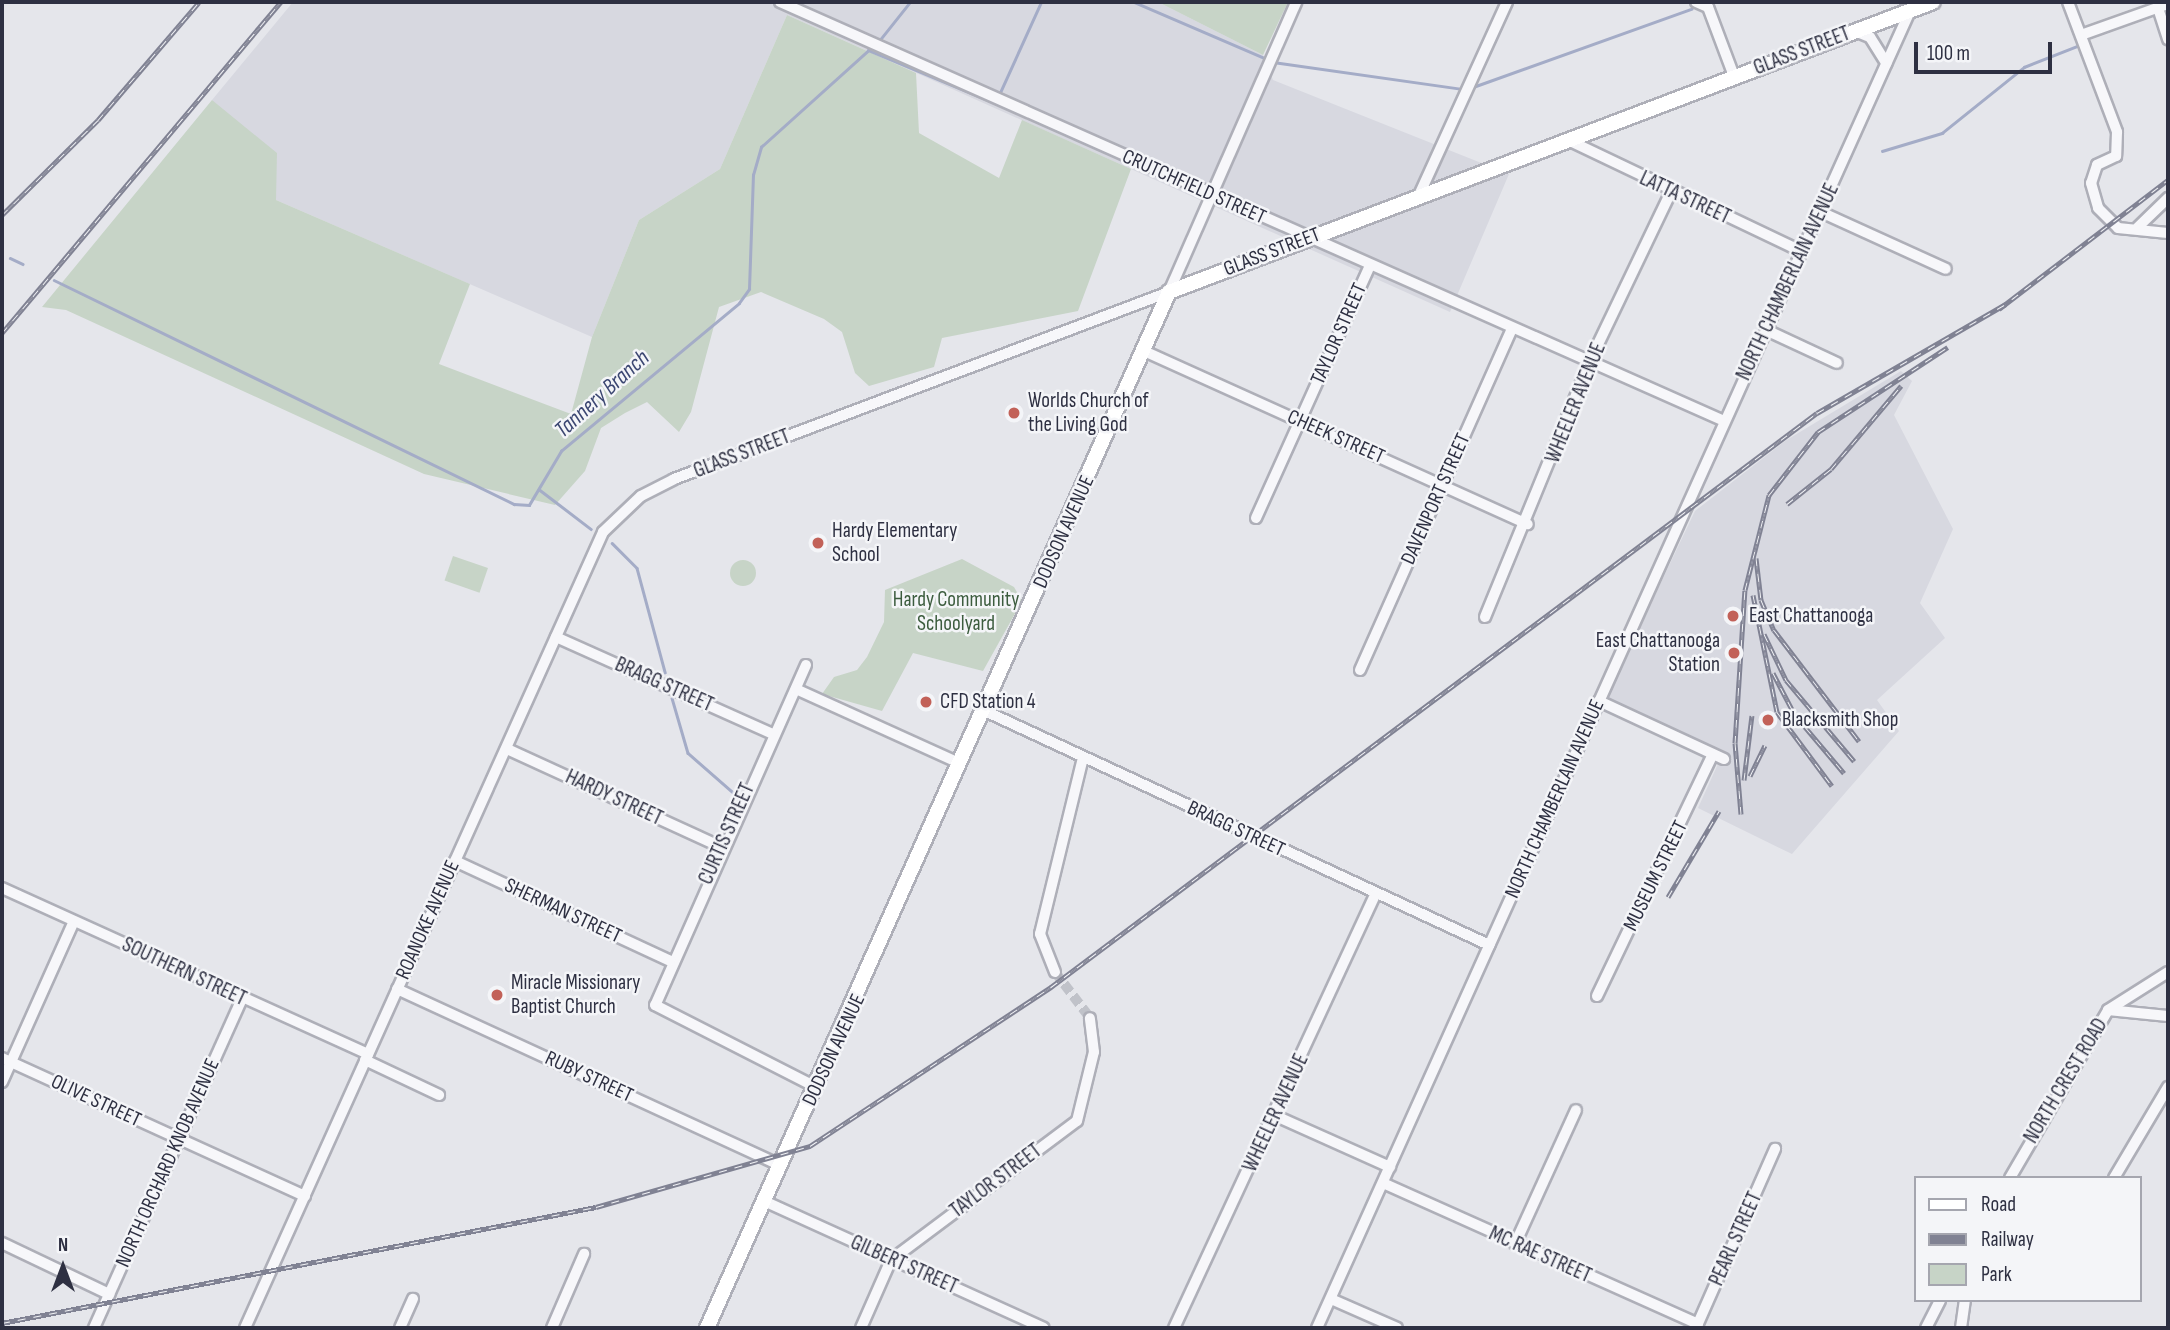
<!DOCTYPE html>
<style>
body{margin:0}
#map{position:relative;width:2170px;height:1330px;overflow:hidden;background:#e5e6eb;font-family:"Sofia Sans Condensed",sans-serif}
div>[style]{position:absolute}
.built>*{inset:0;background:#d7d8e0}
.green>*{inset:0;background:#c7d4c7;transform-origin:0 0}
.round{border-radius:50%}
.stream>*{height:2.5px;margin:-1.25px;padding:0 1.25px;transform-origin:1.25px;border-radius:1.25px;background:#a4acc7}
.minor-tunnel>*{height:10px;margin-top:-5px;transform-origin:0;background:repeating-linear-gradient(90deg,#c0c2c9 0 10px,transparent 0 15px)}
.roads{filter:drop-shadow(2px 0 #aeafb8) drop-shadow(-2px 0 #aeafb8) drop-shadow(0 2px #aeafb8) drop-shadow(0 -2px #aeafb8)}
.minor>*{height:10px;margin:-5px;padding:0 5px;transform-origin:5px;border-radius:5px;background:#f7f7fa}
.major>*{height:14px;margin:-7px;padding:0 7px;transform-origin:7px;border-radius:7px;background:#fff}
.rail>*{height:5px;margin-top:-2.5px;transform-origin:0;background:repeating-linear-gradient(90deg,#f4f5f8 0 8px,#808293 0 16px);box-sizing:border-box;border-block:2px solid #808293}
.dots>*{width:19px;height:19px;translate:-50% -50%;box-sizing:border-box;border:4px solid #f4f5f8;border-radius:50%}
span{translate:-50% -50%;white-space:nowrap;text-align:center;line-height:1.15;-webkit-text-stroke:5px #f4f5f8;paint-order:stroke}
.street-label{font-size:21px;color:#2e3042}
.poi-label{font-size:21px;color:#2e3042}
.left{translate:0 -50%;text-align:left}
.right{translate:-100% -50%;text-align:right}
.park-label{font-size:21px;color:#3c5c3e}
.water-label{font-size:23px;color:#3c4772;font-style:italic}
.frame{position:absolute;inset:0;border:4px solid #2e3042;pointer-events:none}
.legend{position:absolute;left:1914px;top:1176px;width:228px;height:126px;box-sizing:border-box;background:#f4f5f8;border:2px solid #a5a6af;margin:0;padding:9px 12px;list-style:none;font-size:21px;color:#2e3042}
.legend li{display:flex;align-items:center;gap:14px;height:35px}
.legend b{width:35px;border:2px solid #a5a6af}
.north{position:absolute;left:28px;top:1232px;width:70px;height:70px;-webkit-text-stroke:5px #f4f5f8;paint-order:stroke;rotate:0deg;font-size:19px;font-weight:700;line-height:28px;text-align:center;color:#2e3042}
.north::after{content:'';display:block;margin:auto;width:24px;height:32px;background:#2e3042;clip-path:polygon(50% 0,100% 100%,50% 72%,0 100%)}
.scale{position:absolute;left:1914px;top:42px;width:138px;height:32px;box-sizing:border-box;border:4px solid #2e3042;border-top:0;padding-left:9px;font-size:21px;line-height:24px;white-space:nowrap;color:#2e3042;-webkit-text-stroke:5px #f4f5f8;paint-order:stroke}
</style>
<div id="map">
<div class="built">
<i style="clip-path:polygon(293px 2px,1158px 2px,1263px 55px,1273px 80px,1509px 174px,1450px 312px,787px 15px,720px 169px,639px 220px,592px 337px,276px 200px,212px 100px)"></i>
<i style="clip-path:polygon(1901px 371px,1912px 381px,1894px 415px,1953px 529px,1920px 603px,1945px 638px,1877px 700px,1899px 731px,1792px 854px,1698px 808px,1722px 755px,1606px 698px,1695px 511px,1785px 441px)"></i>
</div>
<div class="green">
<i style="clip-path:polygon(1158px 2px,1288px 2px,1263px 55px)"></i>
<i style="clip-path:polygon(787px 15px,916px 73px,919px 133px,999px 178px,1022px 120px,1131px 169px,1078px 311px,942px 338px,934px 367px,869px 386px,855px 373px,842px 332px,824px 319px,761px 292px,719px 307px,691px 412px,679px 432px,647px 402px,625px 413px,601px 428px,585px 471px,555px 505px,424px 474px,66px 310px,42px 307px,212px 100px,277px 153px,276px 200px,470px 284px,439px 364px,571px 414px,592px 337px,639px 220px,720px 169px)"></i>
<i style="left:453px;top:556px;width:37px;height:26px;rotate:19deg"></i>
<i style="clip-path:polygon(962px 559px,1014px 587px,1022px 601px,983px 671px,913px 653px,882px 711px,822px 694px,834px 677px,857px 670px,867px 657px,884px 622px,885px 590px)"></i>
<i class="round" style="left:730px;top:560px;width:26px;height:26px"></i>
</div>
<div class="stream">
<i style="left:1134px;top:2px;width:145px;rotate:23.2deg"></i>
<i style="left:2123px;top:14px;width:35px;rotate:-20deg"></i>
<i style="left:879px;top:41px;width:50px;rotate:-51.5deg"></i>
<i style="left:868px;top:50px;width:138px;rotate:22.7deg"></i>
<i style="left:1273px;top:62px;width:192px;rotate:8.1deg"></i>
<i style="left:1473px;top:87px;width:232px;rotate:-19.7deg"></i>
<i style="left:998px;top:97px;width:104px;rotate:-65.6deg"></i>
<i style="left:1882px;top:151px;width:63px;rotate:-16.7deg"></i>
<i style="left:1942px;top:133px;width:105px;rotate:-38.8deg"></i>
<i style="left:2024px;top:67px;width:57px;rotate:-21.6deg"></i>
<i style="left:10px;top:258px;width:14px;rotate:25deg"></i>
<i style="left:54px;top:280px;width:512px;rotate:25.96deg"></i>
<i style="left:514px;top:504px;width:15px;rotate:4deg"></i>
<i style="left:529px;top:505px;width:63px;rotate:-59.3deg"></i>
<i style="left:561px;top:451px;width:231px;rotate:-39.7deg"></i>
<i style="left:739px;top:303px;width:17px;rotate:-54deg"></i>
<i style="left:749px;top:289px;width:114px;rotate:-88deg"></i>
<i style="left:753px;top:175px;width:29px;rotate:-74deg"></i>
<i style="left:761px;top:147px;width:149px;rotate:-42deg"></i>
<i style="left:540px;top:490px;width:64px;rotate:37.4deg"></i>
<i style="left:612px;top:543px;width:35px;rotate:45deg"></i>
<i style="left:637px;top:568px;width:108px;rotate:74.9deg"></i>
<i style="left:672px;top:698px;width:57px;rotate:73.8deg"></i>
<i style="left:688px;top:753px;width:64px;rotate:41.2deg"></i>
</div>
<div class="minor-tunnel">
<i style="left:1055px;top:972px;width:58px;rotate:52.7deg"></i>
</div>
<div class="roads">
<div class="minor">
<i style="left:780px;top:2px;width:1033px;rotate:23.93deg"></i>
<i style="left:1696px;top:2px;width:13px;rotate:23deg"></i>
<i style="left:1708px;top:7px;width:74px;rotate:69.4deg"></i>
<i style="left:2068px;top:2px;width:139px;rotate:69.3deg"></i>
<i style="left:2117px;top:132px;width:24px;rotate:92deg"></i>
<i style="left:2116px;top:156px;width:21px;rotate:155deg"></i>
<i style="left:2097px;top:165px;width:19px;rotate:108deg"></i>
<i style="left:2091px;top:183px;width:26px;rotate:74deg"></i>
<i style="left:2098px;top:208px;width:28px;rotate:45deg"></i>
<i style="left:2118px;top:228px;width:50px;rotate:5.7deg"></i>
<i style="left:2158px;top:8px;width:33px;rotate:72deg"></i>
<i style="left:1855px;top:31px;width:16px;rotate:22deg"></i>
<i style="left:1870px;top:37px;width:31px;rotate:58deg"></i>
<i style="left:2081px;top:35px;width:92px;rotate:-19.6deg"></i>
<i style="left:1568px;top:140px;width:260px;rotate:25.5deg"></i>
<i style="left:1420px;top:193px;width:210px;rotate:-65.5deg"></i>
<i style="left:1821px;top:212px;width:137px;rotate:24.5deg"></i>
<i style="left:2138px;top:227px;width:42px;rotate:-44deg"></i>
<i style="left:1766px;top:330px;width:78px;rotate:24.9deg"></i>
<i style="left:1144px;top:351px;width:421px;rotate:24.3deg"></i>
<i style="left:1256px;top:518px;width:277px;rotate:-65.7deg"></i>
<i style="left:1485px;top:617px;width:274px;rotate:-67.7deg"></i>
<i style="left:1589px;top:363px;width:190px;rotate:-64.4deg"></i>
<i style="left:556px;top:637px;width:238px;rotate:24.1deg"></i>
<i style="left:806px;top:665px;width:372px;rotate:113.9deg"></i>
<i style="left:655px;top:1005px;width:181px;rotate:27deg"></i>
<i style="left:1360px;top:670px;width:373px;rotate:-66deg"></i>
<i style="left:796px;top:689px;width:179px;rotate:24.4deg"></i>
<i style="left:1599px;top:701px;width:138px;rotate:24.9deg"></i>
<i style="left:985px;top:711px;width:556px;rotate:24.9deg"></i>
<i style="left:507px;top:749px;width:235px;rotate:24.6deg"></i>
<i style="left:455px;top:861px;width:237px;rotate:24.9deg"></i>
<i style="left:2px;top:888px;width:402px;rotate:24.4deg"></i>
<i style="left:1055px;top:972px;width:41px;rotate:-111.5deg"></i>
<i style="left:1040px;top:934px;width:181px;rotate:-76.3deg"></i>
<i style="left:397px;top:989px;width:422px;rotate:24.7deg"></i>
<i style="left:1597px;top:996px;width:268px;rotate:-64.4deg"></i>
<i style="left:2108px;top:1010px;width:60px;rotate:5.7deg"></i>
<i style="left:2px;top:1058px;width:333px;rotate:24.5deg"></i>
<i style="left:365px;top:1060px;width:82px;rotate:25.3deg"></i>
<i style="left:2px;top:1082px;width:176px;rotate:-65.9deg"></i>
<i style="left:1276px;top:1116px;width:125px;rotate:24.1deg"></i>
<i style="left:2010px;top:1178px;width:194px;rotate:-59.7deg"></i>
<i style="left:2108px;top:1010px;width:71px;rotate:-32.3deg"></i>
<i style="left:2114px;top:1178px;width:106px;rotate:-59.3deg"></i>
<i style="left:1383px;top:1183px;width:345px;rotate:24.1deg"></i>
<i style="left:764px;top:1201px;width:307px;rotate:24.4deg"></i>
<i style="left:2px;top:1243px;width:119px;rotate:25.5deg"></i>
<i style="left:1515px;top:1244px;width:147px;rotate:-65.5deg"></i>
<i style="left:1331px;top:1299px;width:72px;rotate:23.7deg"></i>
<i style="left:94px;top:1328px;width:362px;rotate:-65.8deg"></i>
<i style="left:245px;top:1328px;width:873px;rotate:-65.78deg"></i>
<i style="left:603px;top:532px;width:52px;rotate:-43.5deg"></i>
<i style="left:641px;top:496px;width:37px;rotate:-27deg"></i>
<i style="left:674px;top:479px;width:529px;rotate:-20.7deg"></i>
<i style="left:1169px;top:292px;width:317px;rotate:-66.3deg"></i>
<i style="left:400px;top:1328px;width:32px;rotate:-66deg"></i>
<i style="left:552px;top:1328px;width:81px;rotate:-66.6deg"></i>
<i style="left:861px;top:1328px;width:74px;rotate:-66.2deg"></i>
<i style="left:891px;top:1260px;width:232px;rotate:-36.8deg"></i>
<i style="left:1077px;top:1121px;width:71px;rotate:-76.2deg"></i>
<i style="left:1094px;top:1052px;width:34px;rotate:-97deg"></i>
<i style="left:1174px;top:1328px;width:477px;rotate:-65.1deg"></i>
<i style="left:1317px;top:1328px;width:1454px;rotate:-65.76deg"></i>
<i style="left:1696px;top:1328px;width:196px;rotate:-66.2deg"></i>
<i style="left:1926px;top:1328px;width:31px;rotate:-63deg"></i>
<i style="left:1961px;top:1328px;width:28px;rotate:-82deg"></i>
</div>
<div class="major">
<i style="left:707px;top:1328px;width:1134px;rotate:-65.97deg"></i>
<i style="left:1169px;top:292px;width:817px;rotate:-20.79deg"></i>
</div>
</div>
<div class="rail">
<i style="left:2px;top:215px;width:135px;rotate:-44.7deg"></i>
<i style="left:98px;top:120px;width:155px;rotate:-49.4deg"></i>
<i style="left:1999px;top:309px;width:213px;rotate:-37.4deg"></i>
<i style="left:2px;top:333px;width:433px;rotate:-49.9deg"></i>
<i style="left:1787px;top:504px;width:56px;rotate:-38.5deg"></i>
<i style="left:1831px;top:469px;width:109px;rotate:-49.9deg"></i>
<i style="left:1756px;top:558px;width:42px;rotate:83.2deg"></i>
<i style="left:1761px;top:600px;width:33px;rotate:67deg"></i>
<i style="left:1774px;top:630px;width:140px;rotate:52.6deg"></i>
<i style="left:1753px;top:595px;width:119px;rotate:78.4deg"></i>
<i style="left:1777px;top:712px;width:92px;rotate:53.4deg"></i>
<i style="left:1764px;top:634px;width:51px;rotate:64.4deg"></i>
<i style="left:1786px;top:680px;width:106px;rotate:50deg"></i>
<i style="left:1773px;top:673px;width:47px;rotate:62.4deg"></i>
<i style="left:1795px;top:715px;width:76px;rotate:49.8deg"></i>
<i style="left:1750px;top:776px;width:34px;rotate:-64deg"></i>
<i style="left:1744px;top:780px;width:65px;rotate:-83deg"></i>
<i style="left:1741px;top:814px;width:71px;rotate:-94.8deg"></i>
<i style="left:1735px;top:743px;width:153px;rotate:-86.3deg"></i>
<i style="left:1745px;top:590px;width:98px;rotate:-75.8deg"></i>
<i style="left:1769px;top:495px;width:80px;rotate:-52.1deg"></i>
<i style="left:1818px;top:432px;width:155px;rotate:-33.2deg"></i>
<i style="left:1668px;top:897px;width:100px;rotate:-59.3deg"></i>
<i style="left:2px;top:1323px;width:605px;rotate:-11.05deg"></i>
<i style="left:596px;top:1207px;width:223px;rotate:-15.9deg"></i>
<i style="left:810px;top:1146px;width:289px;rotate:-33.4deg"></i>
<i style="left:1051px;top:987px;width:957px;rotate:-36.85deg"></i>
<i style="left:1817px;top:413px;width:218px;rotate:-30deg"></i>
</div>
<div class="dots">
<i style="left:1014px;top:413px;background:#c26158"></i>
<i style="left:818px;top:543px;background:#c26158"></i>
<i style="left:1733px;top:616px;background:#c26158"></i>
<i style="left:1734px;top:653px;background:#c26158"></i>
<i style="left:926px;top:702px;background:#c26158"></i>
<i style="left:1768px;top:720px;background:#c26158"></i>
<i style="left:497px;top:995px;background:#c26158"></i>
</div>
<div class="street-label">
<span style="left:1802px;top:51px;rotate:-21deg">GLASS STREET</span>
<span style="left:1194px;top:187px;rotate:24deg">CRUTCHFIELD STREET</span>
<span style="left:1685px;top:198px;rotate:25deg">LATTA STREET</span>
<span style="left:1272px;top:252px;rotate:-21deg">GLASS STREET</span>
<span style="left:1788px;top:282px;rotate:-65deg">NORTH CHAMBERLAIN AVENUE</span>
<span style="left:1339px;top:334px;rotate:-66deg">TAYLOR STREET</span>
<span style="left:1576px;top:403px;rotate:-68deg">WHEELER AVENUE</span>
<span style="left:1336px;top:437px;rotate:24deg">CHEEK STREET</span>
<span style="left:742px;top:454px;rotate:-21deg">GLASS STREET</span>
<span style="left:1436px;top:499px;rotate:-66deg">DAVENPORT STREET</span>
<span style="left:1064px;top:532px;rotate:-66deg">DODSON AVENUE</span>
<span style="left:664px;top:685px;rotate:24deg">BRAGG STREET</span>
<span style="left:614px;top:798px;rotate:25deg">HARDY STREET</span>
<span style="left:1555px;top:799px;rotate:-66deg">NORTH CHAMBERLAIN AVENUE</span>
<span style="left:1236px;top:829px;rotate:25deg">BRAGG STREET</span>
<span style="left:727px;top:834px;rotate:-66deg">CURTIS STREET</span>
<span style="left:1656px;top:876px;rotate:-64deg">MUSEUM STREET</span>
<span style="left:563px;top:911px;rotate:25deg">SHERMAN STREET</span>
<span style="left:428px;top:920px;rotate:-66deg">ROANOKE AVENUE</span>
<span style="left:184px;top:972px;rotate:25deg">SOUTHERN STREET</span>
<span style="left:834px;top:1050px;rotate:-65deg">DODSON AVENUE</span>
<span style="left:589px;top:1077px;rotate:25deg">RUBY STREET</span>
<span style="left:2066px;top:1081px;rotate:-59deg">NORTH CREST ROAD</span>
<span style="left:96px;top:1101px;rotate:25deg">OLIVE STREET</span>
<span style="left:1276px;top:1113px;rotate:-65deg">WHEELER AVENUE</span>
<span style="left:168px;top:1163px;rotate:-66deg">NORTH ORCHARD KNOB AVENUE</span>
<span style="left:996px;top:1181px;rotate:-37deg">TAYLOR STREET</span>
<span style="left:1736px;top:1239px;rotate:-66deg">PEARL STREET</span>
<span style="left:1540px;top:1255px;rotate:24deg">MC RAE STREET</span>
<span style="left:904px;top:1265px;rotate:24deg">GILBERT STREET</span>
</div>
<div class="poi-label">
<span class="left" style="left:1028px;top:413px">Worlds Church of<br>the Living God</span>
<span class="left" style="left:832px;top:543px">Hardy Elementary<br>School</span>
<span class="left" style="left:1749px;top:616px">East Chattanooga</span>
<span class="right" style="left:1720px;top:653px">East Chattanooga<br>Station</span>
<span class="left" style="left:940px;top:702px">CFD Station 4</span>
<span class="left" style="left:1782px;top:720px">Blacksmith Shop</span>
<span class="left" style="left:511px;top:995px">Miracle Missionary<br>Baptist Church</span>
</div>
<div class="park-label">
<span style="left:956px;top:612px">Hardy Community<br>Schoolyard</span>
</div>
<div class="water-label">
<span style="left:602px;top:394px;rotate:-42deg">Tannery Branch</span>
</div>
<div class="frame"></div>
<ul class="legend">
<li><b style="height:9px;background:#fff"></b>Road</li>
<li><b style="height:9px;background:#808293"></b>Railway</li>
<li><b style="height:19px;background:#c7d4c7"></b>Park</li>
</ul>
<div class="north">N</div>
<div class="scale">100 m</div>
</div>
